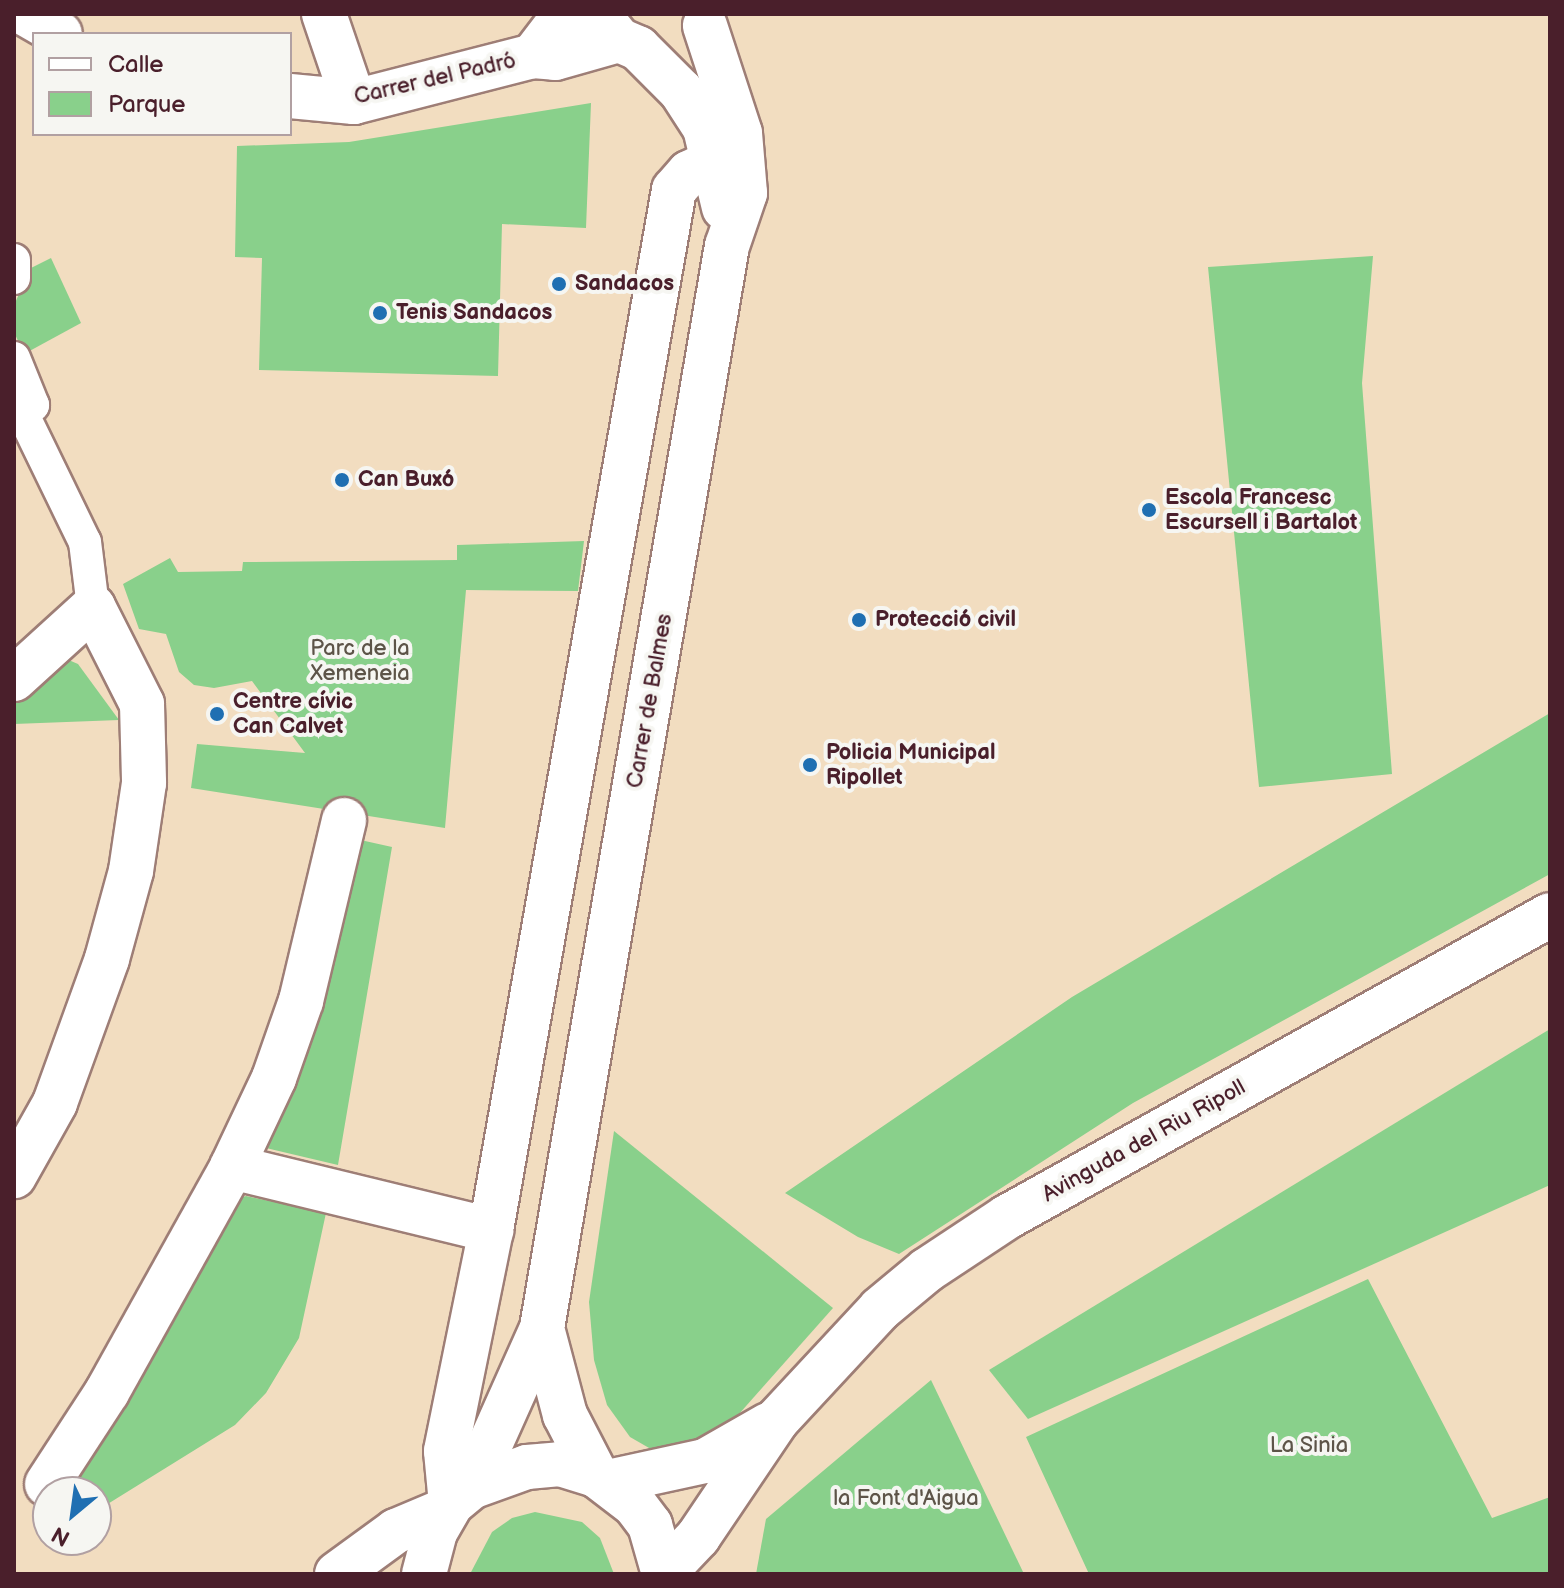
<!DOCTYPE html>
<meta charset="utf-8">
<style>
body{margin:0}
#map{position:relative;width:1564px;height:1588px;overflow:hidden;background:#f2ddc0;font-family:"Balsamiq Sans",sans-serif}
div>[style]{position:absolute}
.green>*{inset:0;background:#89d08b}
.roads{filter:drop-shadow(2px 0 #9e7e76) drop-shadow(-2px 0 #9e7e76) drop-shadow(0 2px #9e7e76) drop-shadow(0 -2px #9e7e76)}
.pedestrian>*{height:32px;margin:-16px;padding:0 16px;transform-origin:16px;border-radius:16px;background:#fff}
.minor>*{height:44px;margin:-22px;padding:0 22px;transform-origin:22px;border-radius:22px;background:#fff}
.tertiary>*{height:44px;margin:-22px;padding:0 22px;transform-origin:22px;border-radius:22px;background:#fff}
.secondary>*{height:44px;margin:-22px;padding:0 22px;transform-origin:22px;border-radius:22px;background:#fff}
.dots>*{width:22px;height:22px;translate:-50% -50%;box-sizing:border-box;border:4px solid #f6f6f2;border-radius:50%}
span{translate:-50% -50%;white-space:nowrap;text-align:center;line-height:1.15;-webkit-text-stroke:8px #f6f6f2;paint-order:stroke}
.street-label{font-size:22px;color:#4a1f2b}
.poi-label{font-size:22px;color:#4a1f2b;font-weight:700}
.left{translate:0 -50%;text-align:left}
.park-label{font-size:22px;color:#5d5448}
.frame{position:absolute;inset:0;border:16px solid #4a1f2b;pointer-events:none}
.legend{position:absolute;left:32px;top:32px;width:260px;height:104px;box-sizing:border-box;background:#f6f6f2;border:2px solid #b1a0a2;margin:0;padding:10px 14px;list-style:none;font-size:24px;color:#4a1f2b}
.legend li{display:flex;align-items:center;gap:16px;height:40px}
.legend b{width:40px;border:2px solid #b1a0a2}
.north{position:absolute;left:32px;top:1476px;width:80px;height:80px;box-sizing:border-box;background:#f6f6f2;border:2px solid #b1a0a2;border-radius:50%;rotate:209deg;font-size:22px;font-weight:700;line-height:32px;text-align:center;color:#4a1f2b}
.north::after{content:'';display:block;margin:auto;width:28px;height:36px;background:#1f6fb2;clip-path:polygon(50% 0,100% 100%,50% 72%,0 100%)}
</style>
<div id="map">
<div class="green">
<i style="clip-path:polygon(591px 103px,586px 228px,502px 224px,498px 376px,259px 370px,262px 258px,235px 257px,237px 146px,349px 142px)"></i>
<i style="clip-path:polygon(1373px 256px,1362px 383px,1392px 774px,1259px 787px,1208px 267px)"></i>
<i style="clip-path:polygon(51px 258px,81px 323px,24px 354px,14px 332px,14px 305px,31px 268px)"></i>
<i style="clip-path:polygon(584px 541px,578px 591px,466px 590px,445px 828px,191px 788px,197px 744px,305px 753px,252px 681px,214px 688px,194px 685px,179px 672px,166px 634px,139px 629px,123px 584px,170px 558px,178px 572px,242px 571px,243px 562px,457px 560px,457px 545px)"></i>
<i style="clip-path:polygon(64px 658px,78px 664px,119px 720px,14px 724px,14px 700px)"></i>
<i style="clip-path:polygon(1550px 713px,1550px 874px,1133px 1103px,899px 1254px,858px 1237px,785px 1193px,1072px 997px)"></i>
<i style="clip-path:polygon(356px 839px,392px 847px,338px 1165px,266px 1148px,298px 1056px)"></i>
<i style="clip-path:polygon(1550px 1029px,1550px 1185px,1028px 1419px,989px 1370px)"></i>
<i style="clip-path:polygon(614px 1131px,833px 1308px,708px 1449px,663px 1456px,630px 1437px,607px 1405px,594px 1360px,589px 1302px)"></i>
<i style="clip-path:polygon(246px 1196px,326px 1213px,299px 1338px,266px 1393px,235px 1425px,98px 1510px,96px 1492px,65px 1492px,228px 1202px)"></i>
<i style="clip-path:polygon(1368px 1279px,1492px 1518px,1550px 1497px,1550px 1574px,1089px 1574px,1026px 1437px)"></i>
<i style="clip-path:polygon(931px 1380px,1024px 1574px,756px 1574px,766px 1519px)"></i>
<i style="clip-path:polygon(535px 1512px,582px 1522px,600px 1538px,614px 1574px,470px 1574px,492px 1532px,512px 1518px)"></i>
</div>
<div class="roads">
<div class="pedestrian">
<i style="left:14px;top:260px;width:18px;rotate:90deg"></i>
<i style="left:14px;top:358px;width:51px;rotate:68deg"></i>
<i style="left:33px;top:405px;width:10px;rotate:143deg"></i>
<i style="left:14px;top:396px;width:162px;rotate:64.1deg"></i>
<i style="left:85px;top:542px;width:65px;rotate:83deg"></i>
</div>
<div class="minor">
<i style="left:26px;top:14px;width:39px;rotate:30deg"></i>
<i style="left:324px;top:14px;width:93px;rotate:71.2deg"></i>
<i style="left:290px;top:96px;width:64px;rotate:5.4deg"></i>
<i style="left:354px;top:102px;width:185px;rotate:-14.4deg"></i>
<i style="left:14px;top:679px;width:107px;rotate:-42.3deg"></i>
<i style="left:93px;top:607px;width:109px;rotate:63.2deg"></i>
<i style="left:142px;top:704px;width:79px;rotate:88.5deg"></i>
<i style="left:144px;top:783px;width:89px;rotate:98.4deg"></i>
<i style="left:131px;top:871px;width:91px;rotate:105.3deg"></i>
<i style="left:107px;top:959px;width:153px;rotate:109.9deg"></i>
<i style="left:55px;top:1103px;width:84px;rotate:119.3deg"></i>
<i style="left:232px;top:1167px;width:98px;rotate:-64.7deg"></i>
<i style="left:274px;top:1078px;width:82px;rotate:-70.7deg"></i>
<i style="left:301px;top:1001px;width:186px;rotate:-76.6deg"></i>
<i style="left:47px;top:1484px;width:110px;rotate:-56.9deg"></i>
<i style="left:107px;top:1392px;width:257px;rotate:-60.9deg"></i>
<i style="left:232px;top:1167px;width:267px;rotate:13.7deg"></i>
<i style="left:451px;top:1504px;width:53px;rotate:-95.4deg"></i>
<i style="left:446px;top:1451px;width:226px;rotate:-78.5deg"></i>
<i style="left:491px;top:1230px;width:1056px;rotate:-80.02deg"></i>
<i style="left:674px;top:190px;width:23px;rotate:-49deg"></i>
<i style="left:689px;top:173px;width:30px;rotate:-26deg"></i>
<i style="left:337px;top:1574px;width:73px;rotate:-36.1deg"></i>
<i style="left:396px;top:1531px;width:56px;rotate:-22.9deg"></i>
</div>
<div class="tertiary">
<i style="left:565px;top:14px;width:53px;rotate:127.3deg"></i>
<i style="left:533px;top:56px;width:22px;rotate:5deg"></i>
<i style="left:555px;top:58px;width:66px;rotate:-15.7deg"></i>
<i style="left:608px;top:1482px;width:99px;rotate:-12.2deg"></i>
<i style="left:705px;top:1461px;width:73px;rotate:-29.7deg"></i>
<i style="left:664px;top:1573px;width:50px;rotate:-46.6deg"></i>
<i style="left:698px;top:1537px;width:141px;rotate:-56deg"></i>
<i style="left:777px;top:1420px;width:151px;rotate:-47.1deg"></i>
<i style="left:880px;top:1309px;width:61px;rotate:-39.7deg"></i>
<i style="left:927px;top:1270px;width:96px;rotate:-33.5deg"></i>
<i style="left:1007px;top:1217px;width:621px;rotate:-29.08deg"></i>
</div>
<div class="secondary">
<i style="left:598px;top:14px;width:33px;rotate:51deg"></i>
<i style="left:619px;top:40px;width:21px;rotate:23deg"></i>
<i style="left:638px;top:48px;width:61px;rotate:45deg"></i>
<i style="left:681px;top:91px;width:44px;rotate:57deg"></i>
<i style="left:705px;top:128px;width:82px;rotate:76.6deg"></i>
<i style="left:542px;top:1328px;width:90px;rotate:75.2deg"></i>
<i style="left:565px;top:1415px;width:68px;rotate:62.7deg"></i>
<i style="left:471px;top:1487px;width:174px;rotate:-65.9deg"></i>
<i style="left:542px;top:1328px;width:1098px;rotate:-80.3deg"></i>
<i style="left:727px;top:246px;width:56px;rotate:-71.2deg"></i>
<i style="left:745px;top:193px;width:60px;rotate:-94.8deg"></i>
<i style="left:740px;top:133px;width:113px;rotate:-108.1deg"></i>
<i style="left:424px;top:1574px;width:43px;rotate:-75.3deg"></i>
<i style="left:435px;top:1532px;width:32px;rotate:-60deg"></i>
<i style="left:451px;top:1504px;width:26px;rotate:-40deg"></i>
<i style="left:471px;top:1487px;width:59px;rotate:-19.7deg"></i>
<i style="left:527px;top:1467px;width:33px;rotate:-5deg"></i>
<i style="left:560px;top:1464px;width:38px;rotate:17deg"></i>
<i style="left:596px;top:1475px;width:49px;rotate:37.6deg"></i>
<i style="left:635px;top:1505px;width:25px;rotate:53deg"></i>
<i style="left:650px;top:1525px;width:51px;rotate:74.1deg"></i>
</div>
</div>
<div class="dots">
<i style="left:559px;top:284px;background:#1f6fb2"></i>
<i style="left:380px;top:313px;background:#1f6fb2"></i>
<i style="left:342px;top:480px;background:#1f6fb2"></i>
<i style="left:1149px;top:510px;background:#1f6fb2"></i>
<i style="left:859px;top:620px;background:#1f6fb2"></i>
<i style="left:217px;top:714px;background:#1f6fb2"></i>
<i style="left:810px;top:765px;background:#1f6fb2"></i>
</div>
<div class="street-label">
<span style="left:435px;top:79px;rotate:-13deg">Carrer del Padró</span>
<span style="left:650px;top:701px;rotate:-80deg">Carrer de Balmes</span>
<span style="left:1144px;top:1141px;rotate:-29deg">Avinguda del Riu Ripoll</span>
</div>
<div class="poi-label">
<span class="left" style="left:575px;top:284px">Sandacos</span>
<span class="left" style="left:396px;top:313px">Tenis Sandacos</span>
<span class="left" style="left:358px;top:480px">Can Buxó</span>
<span class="left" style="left:1165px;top:510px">Escola Francesc<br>Escursell i Bartalot</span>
<span class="left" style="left:875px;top:620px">Protecció civil</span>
<span class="left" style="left:233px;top:714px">Centre cívic<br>Can Calvet</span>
<span class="left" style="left:826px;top:765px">Policia Municipal<br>Ripollet</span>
</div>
<div class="park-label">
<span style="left:360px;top:661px">Parc de la<br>Xemeneia</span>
<span style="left:1309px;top:1446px">La Sinia</span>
<span style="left:906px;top:1499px">la Font d'Aigua</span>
</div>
<div class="frame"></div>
<ul class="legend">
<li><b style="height:10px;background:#fff"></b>Calle</li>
<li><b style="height:22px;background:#89d08b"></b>Parque</li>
</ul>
<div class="north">N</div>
</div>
